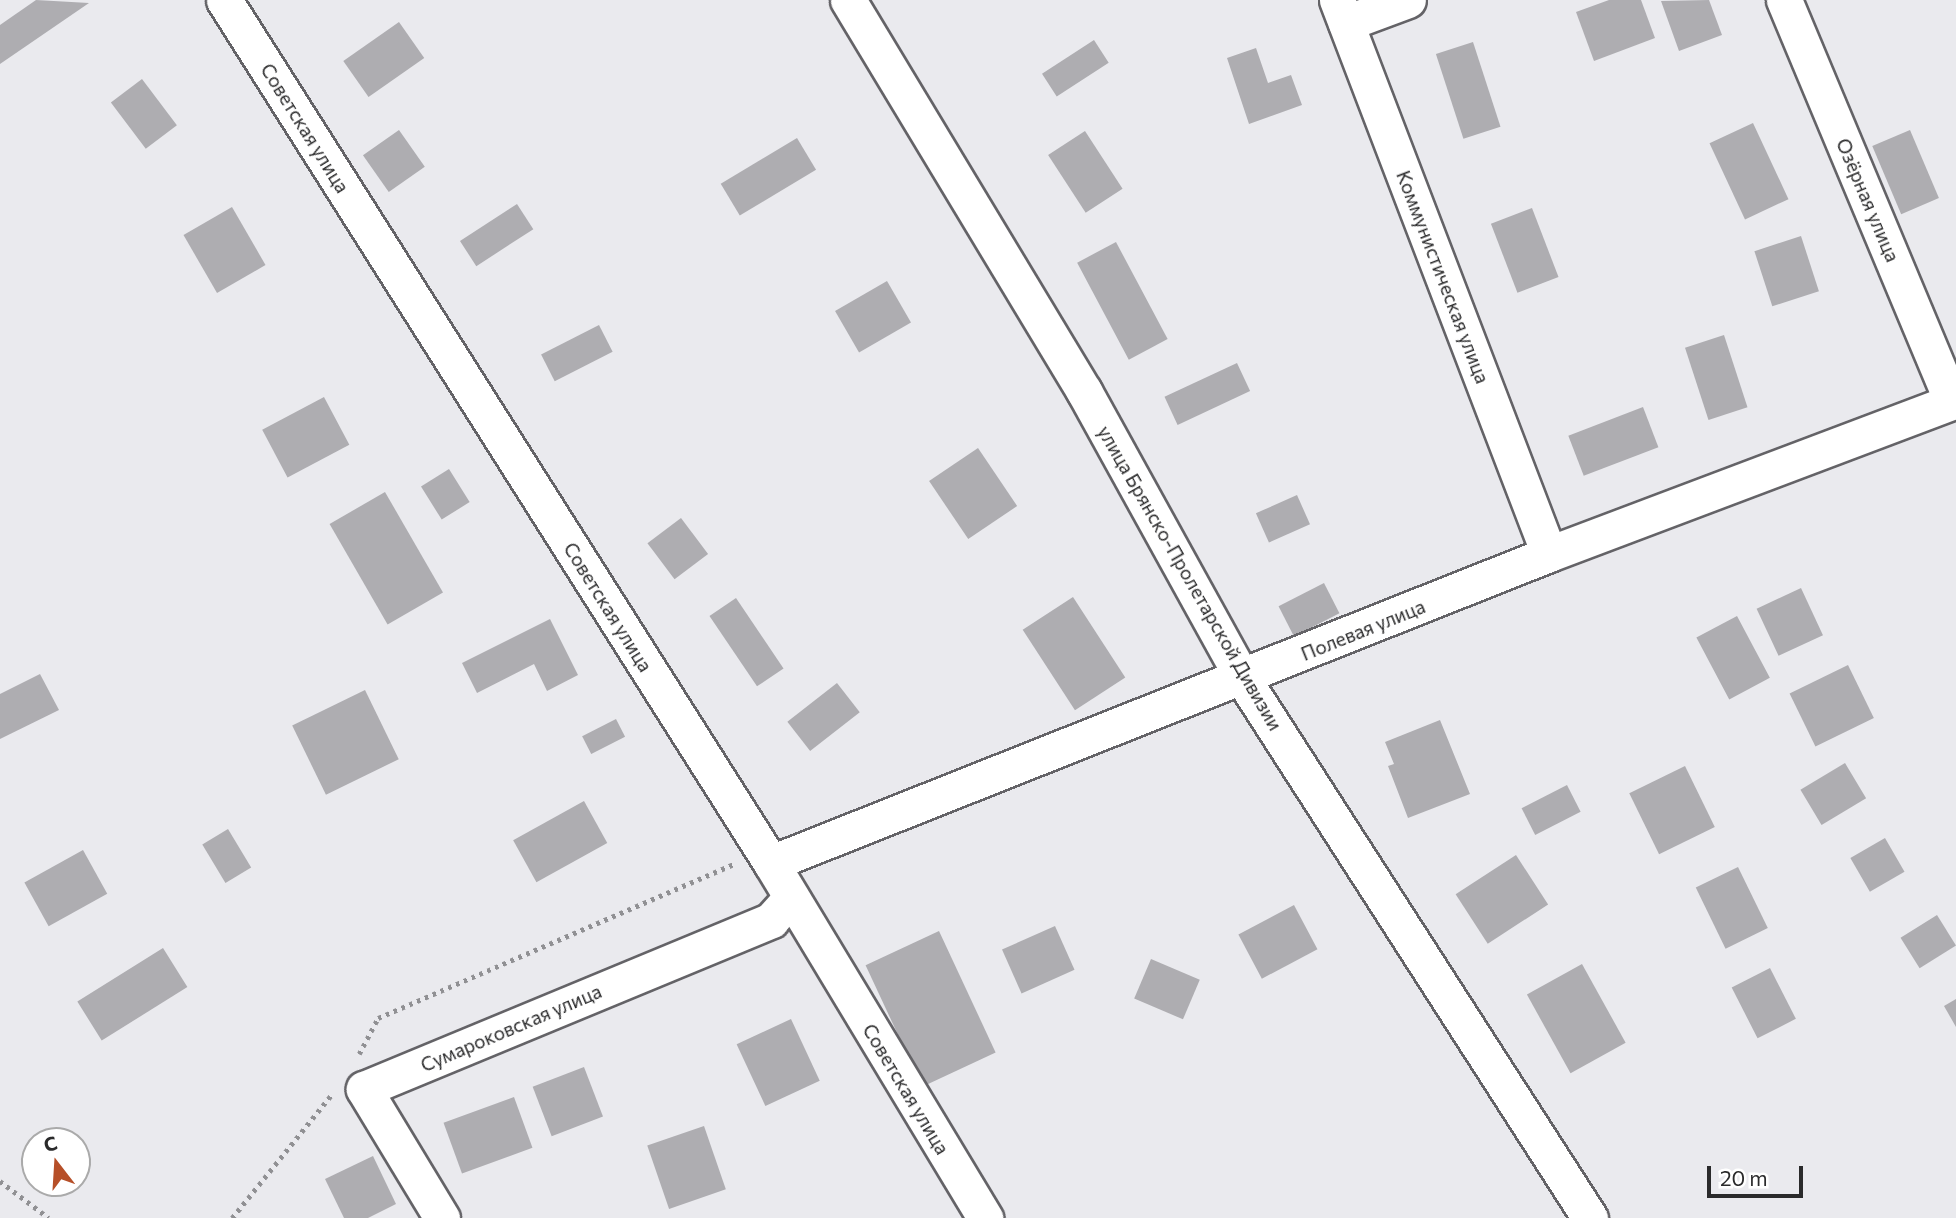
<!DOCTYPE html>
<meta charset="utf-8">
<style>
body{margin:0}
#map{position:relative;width:1956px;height:1218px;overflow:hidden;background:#eaeaee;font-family:Commissioner,sans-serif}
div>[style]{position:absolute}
.building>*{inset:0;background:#aeadb1;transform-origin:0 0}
.path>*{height:4.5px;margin-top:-2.25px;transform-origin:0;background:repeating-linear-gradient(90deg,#909093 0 3.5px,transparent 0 8.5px)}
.roads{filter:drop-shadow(2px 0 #646367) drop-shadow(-2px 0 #646367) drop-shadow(0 2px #646367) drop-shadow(0 -2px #646367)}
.street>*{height:35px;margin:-17.5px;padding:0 17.5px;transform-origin:17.5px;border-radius:17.5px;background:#fff}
span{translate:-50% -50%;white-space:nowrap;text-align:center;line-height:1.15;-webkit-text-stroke:5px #fff;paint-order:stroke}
.street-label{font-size:19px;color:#2a2a2b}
.north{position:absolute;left:21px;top:1127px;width:70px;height:70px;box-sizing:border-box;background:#fff;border:2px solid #aaa;border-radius:50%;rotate:343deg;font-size:19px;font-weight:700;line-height:28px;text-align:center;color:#2a2a2b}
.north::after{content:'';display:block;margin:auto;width:24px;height:32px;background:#b64f28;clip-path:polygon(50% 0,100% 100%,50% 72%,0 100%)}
.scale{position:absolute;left:1707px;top:1166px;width:96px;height:32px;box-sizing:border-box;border:4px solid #2a2a2b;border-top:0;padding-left:9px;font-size:21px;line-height:24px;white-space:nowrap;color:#2a2a2b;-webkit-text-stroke:5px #fff;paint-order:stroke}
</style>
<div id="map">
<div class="building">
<i style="clip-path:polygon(36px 0,89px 3px,0 64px,0 25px)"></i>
<i style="clip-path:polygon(1609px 0,1641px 0,1655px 38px,1594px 61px,1576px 12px)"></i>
<i style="clip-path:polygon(1709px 0,1722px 35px,1679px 51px,1661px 1px)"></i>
<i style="left:399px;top:22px;width:44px;height:68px;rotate:55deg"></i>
<i style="left:1094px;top:40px;width:27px;height:62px;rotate:57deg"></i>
<i style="left:1473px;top:42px;width:89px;height:39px;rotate:72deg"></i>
<i style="clip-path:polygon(1256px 48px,1268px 83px,1291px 75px,1302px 105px,1249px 124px,1227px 58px)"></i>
<i style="left:142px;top:79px;width:58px;height:39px;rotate:53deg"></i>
<i style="left:1753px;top:123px;width:84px;height:48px;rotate:65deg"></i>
<i style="left:399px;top:130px;width:45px;height:44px;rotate:55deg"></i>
<i style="left:1910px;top:130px;width:74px;height:41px;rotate:67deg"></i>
<i style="left:1085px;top:131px;width:69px;height:44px;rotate:57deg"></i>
<i style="left:797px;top:138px;width:37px;height:89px;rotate:59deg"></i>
<i style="left:517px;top:204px;width:30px;height:68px;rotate:57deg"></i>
<i style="left:232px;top:207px;width:67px;height:56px;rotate:60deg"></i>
<i style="left:1532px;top:208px;width:74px;height:44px;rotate:69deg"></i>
<i style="left:1801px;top:236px;width:58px;height:49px;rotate:72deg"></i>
<i style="left:1116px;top:242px;width:110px;height:44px;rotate:62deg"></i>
<i style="left:887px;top:281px;width:48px;height:60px;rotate:60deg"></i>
<i style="left:599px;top:325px;width:30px;height:65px;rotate:63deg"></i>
<i style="left:1724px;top:335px;width:76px;height:41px;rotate:72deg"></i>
<i style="left:1237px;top:363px;width:31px;height:80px;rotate:65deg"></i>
<i style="left:324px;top:397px;width:54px;height:70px;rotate:62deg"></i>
<i style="left:1643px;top:407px;width:43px;height:80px;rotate:69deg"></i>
<i style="left:978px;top:448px;width:70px;height:59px;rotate:56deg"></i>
<i style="left:449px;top:469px;width:39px;height:33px;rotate:58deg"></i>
<i style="left:385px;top:492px;width:116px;height:64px;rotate:60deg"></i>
<i style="left:1297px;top:495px;width:32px;height:45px;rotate:66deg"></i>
<i style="left:681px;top:518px;width:45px;height:42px;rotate:53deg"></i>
<i style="left:1324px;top:583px;width:34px;height:51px;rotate:63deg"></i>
<i style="left:1801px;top:588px;width:52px;height:49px;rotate:65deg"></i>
<i style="left:1073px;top:597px;width:96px;height:60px;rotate:57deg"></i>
<i style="left:736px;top:598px;width:85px;height:32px;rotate:56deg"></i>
<i style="left:1737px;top:616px;width:70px;height:46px;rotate:62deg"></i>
<i style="clip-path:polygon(550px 619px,578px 675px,547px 691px,534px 664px,477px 693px,462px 663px)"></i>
<i style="left:1848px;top:665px;width:59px;height:65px;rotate:64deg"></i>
<i style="clip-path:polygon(40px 674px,59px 710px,0 739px,0 694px)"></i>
<i style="left:837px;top:683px;width:37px;height:63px;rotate:52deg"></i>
<i style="left:365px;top:690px;width:77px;height:81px;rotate:64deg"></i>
<i style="left:616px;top:719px;width:20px;height:38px;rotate:63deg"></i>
<i style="clip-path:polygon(1440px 720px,1470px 794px,1408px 818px,1388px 766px,1394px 764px,1385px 742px)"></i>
<i style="left:1845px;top:763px;width:41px;height:52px;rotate:59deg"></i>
<i style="left:1685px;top:766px;width:68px;height:62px;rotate:64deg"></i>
<i style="left:1567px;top:785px;width:30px;height:51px;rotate:63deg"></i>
<i style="left:584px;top:801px;width:48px;height:81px;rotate:61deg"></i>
<i style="left:228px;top:829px;width:45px;height:30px;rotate:59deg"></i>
<i style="left:1885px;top:838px;width:39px;height:40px;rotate:60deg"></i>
<i style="left:83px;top:850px;width:50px;height:67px;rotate:61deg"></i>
<i style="left:1516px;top:855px;width:59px;height:72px;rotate:57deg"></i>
<i style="left:1738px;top:867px;width:68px;height:47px;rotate:64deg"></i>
<i style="left:1294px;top:905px;width:50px;height:63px;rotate:62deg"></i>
<i style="left:1937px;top:915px;width:36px;height:43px;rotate:58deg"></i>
<i style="left:1055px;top:926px;width:48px;height:58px;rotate:66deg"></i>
<i style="left:939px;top:931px;width:134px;height:81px;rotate:65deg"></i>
<i style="left:163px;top:948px;width:46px;height:101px;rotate:58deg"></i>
<i style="left:1151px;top:959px;width:53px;height:43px;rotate:23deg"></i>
<i style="left:1582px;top:964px;width:90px;height:63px;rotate:61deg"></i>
<i style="left:1770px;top:968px;width:57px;height:43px;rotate:63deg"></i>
<i style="clip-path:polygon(1956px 999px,1956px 1027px,1944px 1006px)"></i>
<i style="left:791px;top:1019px;width:68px;height:60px;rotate:65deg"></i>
<i style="left:584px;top:1067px;width:53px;height:55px;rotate:69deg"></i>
<i style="left:514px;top:1097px;width:54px;height:75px;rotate:70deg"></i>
<i style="left:704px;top:1126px;width:67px;height:60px;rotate:71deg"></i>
<i style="clip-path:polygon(373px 1156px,396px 1204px,368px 1218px,344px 1218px,325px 1179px)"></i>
</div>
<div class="path">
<i style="left:359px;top:1054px;width:41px;rotate:-62.2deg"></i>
<i style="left:378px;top:1018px;width:388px;rotate:-23.4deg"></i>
<i style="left:0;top:1181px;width:61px;rotate:37.1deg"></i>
<i style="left:232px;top:1218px;width:161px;rotate:-51.1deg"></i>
</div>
<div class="roads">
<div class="street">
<i style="left:224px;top:0;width:1022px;rotate:57.63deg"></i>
<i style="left:771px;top:863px;width:415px;rotate:58.9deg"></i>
<i style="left:848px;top:0;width:457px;rotate:58.9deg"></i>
<i style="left:1084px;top:391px;width:329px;rotate:61.1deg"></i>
<i style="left:1243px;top:679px;width:641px;rotate:57.23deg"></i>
<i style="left:1337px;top:0;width:593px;rotate:69.06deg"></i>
<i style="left:1784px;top:0;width:435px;rotate:67.3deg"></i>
<i style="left:1346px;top:23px;width:66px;rotate:-20.4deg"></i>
<i style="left:771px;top:863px;width:837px;rotate:-21.66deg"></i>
<i style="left:1549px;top:554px;width:435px;rotate:-20.7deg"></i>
<i style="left:442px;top:1218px;width:151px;rotate:-121.2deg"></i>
<i style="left:364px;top:1089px;width:441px;rotate:-22.5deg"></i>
<i style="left:771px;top:920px;width:30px;rotate:-48deg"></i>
</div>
</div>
<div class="street-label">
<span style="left:305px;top:128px;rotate:58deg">Советская улица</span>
<span style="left:1868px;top:200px;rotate:67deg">Озёрная улица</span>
<span style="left:1443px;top:277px;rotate:69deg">Коммунистическая улица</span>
<span style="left:1190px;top:578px;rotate:60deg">улица Брянско-Пролетарской Дивизии</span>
<span style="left:608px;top:607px;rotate:58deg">Советская улица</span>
<span style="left:1363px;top:630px;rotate:-22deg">Полевая улица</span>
<span style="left:511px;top:1028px;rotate:-23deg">Сумароковская улица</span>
<span style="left:906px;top:1089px;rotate:59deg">Советская улица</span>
</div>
<div class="north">С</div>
<div class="scale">20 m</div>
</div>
